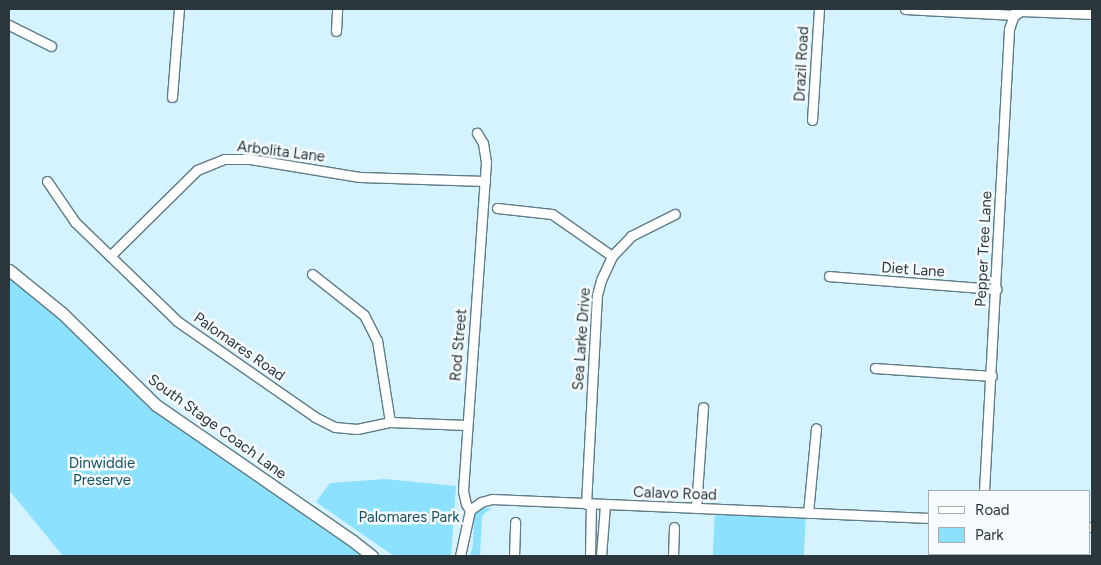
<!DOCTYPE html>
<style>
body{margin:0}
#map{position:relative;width:1101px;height:565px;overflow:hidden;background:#d4f3ff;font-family:Figtree,sans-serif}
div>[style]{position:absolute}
.green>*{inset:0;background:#8be1fe;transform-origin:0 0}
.roads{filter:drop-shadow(1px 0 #5f7b86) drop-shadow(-1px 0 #5f7b86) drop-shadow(0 1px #5f7b86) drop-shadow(0 -1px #5f7b86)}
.minor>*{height:9px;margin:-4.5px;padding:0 4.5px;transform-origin:4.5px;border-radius:4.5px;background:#fff}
.major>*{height:11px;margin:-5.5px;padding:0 5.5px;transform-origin:5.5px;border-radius:5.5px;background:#fff}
span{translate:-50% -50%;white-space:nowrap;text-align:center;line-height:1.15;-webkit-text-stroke:5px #f5fbfe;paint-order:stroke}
.street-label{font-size:15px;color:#2b373c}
.park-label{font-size:15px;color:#175061}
.frame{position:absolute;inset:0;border:10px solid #2b373c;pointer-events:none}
.legend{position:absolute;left:928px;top:490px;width:162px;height:65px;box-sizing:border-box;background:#f5fbfe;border:1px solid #a4adb0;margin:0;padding:6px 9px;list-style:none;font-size:15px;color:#2b373c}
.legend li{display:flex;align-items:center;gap:10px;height:25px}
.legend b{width:25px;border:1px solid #a4adb0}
</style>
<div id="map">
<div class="green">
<i style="clip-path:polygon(9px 274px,60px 317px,161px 412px,368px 556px,63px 556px,9px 490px)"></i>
<i style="clip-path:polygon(385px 479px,456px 486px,451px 556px,394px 556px,316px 502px,330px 483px)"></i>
<i style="clip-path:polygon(480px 507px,492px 509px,486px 512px,482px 517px,480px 556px,470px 556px,473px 545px,474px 517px)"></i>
<i style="left:715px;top:512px;width:91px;height:44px;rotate:3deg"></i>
</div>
<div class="roads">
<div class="minor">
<i style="left:905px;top:9px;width:110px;rotate:3.1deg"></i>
<i style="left:1015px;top:15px;width:7px;rotate:-34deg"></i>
<i style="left:1021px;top:11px;width:71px;rotate:2.4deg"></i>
<i style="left:9px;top:25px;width:47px;rotate:26.6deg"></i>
<i style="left:336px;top:31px;width:22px;rotate:-87deg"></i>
<i style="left:172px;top:97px;width:88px;rotate:-85.5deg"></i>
<i style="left:812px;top:120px;width:111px;rotate:-86.4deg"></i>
<i style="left:47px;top:181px;width:50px;rotate:55.7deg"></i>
<i style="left:75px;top:222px;width:142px;rotate:44.1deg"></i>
<i style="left:177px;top:321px;width:168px;rotate:34.8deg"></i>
<i style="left:315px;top:417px;width:22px;rotate:27deg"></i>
<i style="left:335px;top:427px;width:22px;rotate:5deg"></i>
<i style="left:357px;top:429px;width:34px;rotate:-12deg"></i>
<i style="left:390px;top:422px;width:76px;rotate:2.3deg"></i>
<i style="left:497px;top:208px;width:55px;rotate:6.2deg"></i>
<i style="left:552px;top:214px;width:73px;rotate:35deg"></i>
<i style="left:110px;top:256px;width:122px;rotate:-44.7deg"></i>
<i style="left:197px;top:170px;width:29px;rotate:-22deg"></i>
<i style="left:224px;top:159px;width:26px"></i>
<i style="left:250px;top:159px;width:111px;rotate:9.3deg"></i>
<i style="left:360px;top:177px;width:125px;rotate:1.8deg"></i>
<i style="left:312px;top:274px;width:66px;rotate:38.3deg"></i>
<i style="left:364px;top:315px;width:28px;rotate:63deg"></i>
<i style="left:377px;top:340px;width:83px;rotate:81deg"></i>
<i style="left:829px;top:276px;width:168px;rotate:4.5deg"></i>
<i style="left:875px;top:368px;width:117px;rotate:3.9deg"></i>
<i style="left:984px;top:491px;width:463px;rotate:-86.9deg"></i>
<i style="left:1009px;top:29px;width:21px;rotate:-71deg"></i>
<i style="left:586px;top:504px;width:209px;rotate:-87deg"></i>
<i style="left:597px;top:295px;width:16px;rotate:-75deg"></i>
<i style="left:601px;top:280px;width:26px;rotate:-65deg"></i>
<i style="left:612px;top:256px;width:28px;rotate:-46deg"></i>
<i style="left:631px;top:236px;width:49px;rotate:-26.6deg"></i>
<i style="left:696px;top:508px;width:101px;rotate:-86deg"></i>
<i style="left:470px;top:510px;width:7px;rotate:-124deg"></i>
<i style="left:466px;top:504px;width:13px;rotate:-103deg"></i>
<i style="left:463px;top:491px;width:330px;rotate:-86deg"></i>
<i style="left:486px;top:162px;width:19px;rotate:-99deg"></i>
<i style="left:483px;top:143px;width:12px;rotate:-121deg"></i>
<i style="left:808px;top:513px;width:85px;rotate:-84.6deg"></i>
<i style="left:1090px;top:527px;width:2px"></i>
<i style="left:460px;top:556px;width:47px;rotate:-77.7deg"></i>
<i style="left:470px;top:510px;width:14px;rotate:-36deg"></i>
<i style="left:481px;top:502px;width:11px;rotate:-15deg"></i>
<i style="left:492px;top:499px;width:438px;rotate:2.5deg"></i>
<i style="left:514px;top:556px;width:34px;rotate:-88deg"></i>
<i style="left:590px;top:556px;width:52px;rotate:-88.9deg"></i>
<i style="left:601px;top:556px;width:51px;rotate:-85.5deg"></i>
<i style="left:673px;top:556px;width:29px;rotate:-88deg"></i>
<i style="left:1044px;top:556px;width:2px;rotate:-90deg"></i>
</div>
<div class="major">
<i style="left:9px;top:270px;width:68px;rotate:39.1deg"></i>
<i style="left:62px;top:313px;width:132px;rotate:44.4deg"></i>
<i style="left:156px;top:405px;width:239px;rotate:34.6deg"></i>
<i style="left:353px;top:541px;width:24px;rotate:38deg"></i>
</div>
</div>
<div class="street-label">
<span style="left:802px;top:64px;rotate:-87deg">Drazil Road</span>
<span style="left:281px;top:152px;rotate:7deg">Arbolita Lane</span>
<span style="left:984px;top:249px;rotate:-87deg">Pepper Tree Lane</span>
<span style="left:913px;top:270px;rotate:4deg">Diet Lane</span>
<span style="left:582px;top:339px;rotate:-86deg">Sea Larke Drive</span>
<span style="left:459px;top:345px;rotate:-85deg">Rod Street</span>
<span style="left:239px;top:347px;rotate:35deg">Palomares Road</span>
<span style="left:217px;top:427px;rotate:36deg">South Stage Coach Lane</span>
<span style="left:675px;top:494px;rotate:2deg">Calavo Road</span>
</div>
<div class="park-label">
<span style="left:102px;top:472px">Dinwiddie<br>Preserve</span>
<span style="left:409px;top:518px">Palomares Park</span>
</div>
<div class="frame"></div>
<ul class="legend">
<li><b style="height:6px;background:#fff"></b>Road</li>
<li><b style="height:14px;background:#8be1fe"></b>Park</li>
</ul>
</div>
